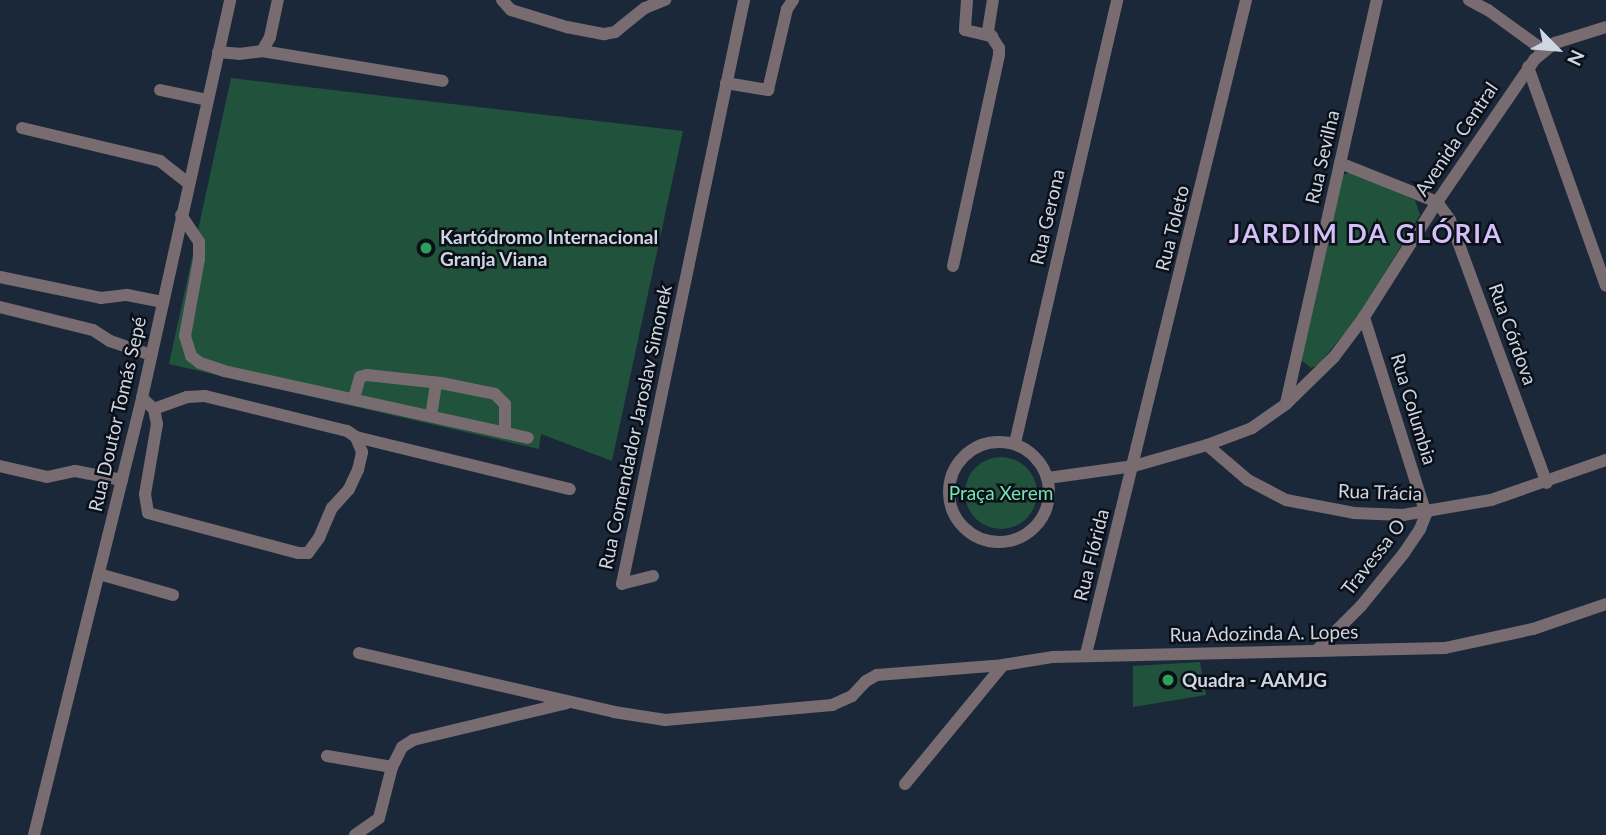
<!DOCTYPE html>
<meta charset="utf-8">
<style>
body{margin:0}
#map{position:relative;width:1606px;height:835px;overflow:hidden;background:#1b2839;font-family:Lato,sans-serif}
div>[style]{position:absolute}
.green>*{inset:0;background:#21523c}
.round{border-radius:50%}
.minor>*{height:12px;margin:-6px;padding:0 6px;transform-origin:6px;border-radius:6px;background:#786c71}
.minor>.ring{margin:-6px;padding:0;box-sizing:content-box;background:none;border:12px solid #786c71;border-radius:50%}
.dots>*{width:19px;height:19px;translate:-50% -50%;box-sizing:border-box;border:4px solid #0b1018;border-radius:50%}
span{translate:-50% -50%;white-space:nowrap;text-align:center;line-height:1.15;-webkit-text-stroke:5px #0b1018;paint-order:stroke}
.street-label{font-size:19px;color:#ced6e2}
.poi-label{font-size:19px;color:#ced6e2;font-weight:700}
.left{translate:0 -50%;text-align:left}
.park-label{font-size:19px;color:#76e5b2}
.district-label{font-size:26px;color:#d3c0f9;font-weight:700;letter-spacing:2px}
.north{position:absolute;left:1522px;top:14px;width:70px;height:70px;-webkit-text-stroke:5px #0b1018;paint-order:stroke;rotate:115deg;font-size:19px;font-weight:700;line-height:28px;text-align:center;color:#ced6e2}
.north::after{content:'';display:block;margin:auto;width:24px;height:32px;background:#ced6e2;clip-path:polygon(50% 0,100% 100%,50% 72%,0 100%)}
</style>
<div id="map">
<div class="green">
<i style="clip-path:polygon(231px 78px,683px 131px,612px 461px,541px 434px,539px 449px,169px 364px)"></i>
<i style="clip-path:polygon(1351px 172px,1415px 200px,1420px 215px,1358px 317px,1318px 365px,1311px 368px,1301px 360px,1343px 175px)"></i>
<i class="round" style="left:965px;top:457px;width:72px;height:72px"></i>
<i style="clip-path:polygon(1200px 662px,1206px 695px,1133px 707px,1133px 666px)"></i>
</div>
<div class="minor">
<i style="left:502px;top:0;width:13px;rotate:48deg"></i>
<i style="left:511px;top:10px;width:59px;rotate:16.9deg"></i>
<i style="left:567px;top:27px;width:38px;rotate:11deg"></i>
<i style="left:604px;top:34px;width:11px;rotate:-10deg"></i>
<i style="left:615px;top:32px;width:38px;rotate:-39deg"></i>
<i style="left:645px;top:8px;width:22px;rotate:-22deg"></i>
<i style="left:967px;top:0;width:30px;rotate:94deg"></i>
<i style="left:965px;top:30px;width:28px;rotate:13deg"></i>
<i style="left:1469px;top:0;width:21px;rotate:28deg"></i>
<i style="left:1488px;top:10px;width:68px;rotate:36deg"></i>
<i style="left:262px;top:51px;width:183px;rotate:9.4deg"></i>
<i style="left:218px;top:52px;width:21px;rotate:5deg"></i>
<i style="left:239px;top:54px;width:23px;rotate:-7deg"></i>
<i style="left:262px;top:51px;width:16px;rotate:-60deg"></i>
<i style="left:270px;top:37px;width:38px;rotate:-78deg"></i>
<i style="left:1528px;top:67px;width:232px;rotate:70.4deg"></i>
<i style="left:726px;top:83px;width:43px;rotate:9.5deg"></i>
<i style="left:768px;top:90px;width:83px;rotate:-76.8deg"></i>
<i style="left:787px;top:9px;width:11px;rotate:-56deg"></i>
<i style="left:160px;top:90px;width:48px;rotate:12deg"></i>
<i style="left:22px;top:128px;width:142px;rotate:13.4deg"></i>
<i style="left:160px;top:161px;width:36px;rotate:38deg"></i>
<i style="left:1340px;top:163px;width:105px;rotate:21.9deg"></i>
<i style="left:1437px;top:202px;width:22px;rotate:54deg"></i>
<i style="left:1450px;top:220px;width:280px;rotate:69.8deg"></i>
<i style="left:181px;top:215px;width:32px;rotate:56deg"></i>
<i style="left:199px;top:242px;width:17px;rotate:90deg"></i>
<i style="left:199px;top:259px;width:78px;rotate:100.3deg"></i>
<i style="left:185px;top:336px;width:21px;rotate:73deg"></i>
<i style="left:191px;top:356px;width:11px;rotate:38deg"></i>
<i style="left:200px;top:363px;width:25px;rotate:18deg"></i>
<i style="left:224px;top:371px;width:311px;rotate:12.4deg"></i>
<i style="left:953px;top:266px;width:216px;rotate:-77.7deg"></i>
<i style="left:999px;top:55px;width:7px;rotate:-90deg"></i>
<i style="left:999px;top:48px;width:20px;rotate:-123deg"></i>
<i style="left:988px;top:31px;width:31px;rotate:-81deg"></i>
<i style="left:0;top:277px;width:103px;rotate:11.7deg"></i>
<i style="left:101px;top:298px;width:26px;rotate:-7deg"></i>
<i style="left:127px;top:295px;width:37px;rotate:11deg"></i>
<i style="left:0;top:307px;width:96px;rotate:13.9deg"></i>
<i style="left:93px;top:330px;width:20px;rotate:33deg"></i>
<i style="left:110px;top:341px;width:43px;rotate:18.9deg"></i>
<i style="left:142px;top:398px;width:16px;rotate:43deg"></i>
<i style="left:154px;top:409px;width:15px;rotate:79deg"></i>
<i style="left:157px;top:424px;width:71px;rotate:99.7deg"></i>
<i style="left:145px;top:494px;width:19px;rotate:81deg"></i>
<i style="left:148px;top:513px;width:155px;rotate:14.9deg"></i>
<i style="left:298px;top:553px;width:10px"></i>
<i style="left:308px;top:553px;width:19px;rotate:-54deg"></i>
<i style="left:319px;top:538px;width:33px;rotate:-67deg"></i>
<i style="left:332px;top:508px;width:25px;rotate:-48deg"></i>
<i style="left:349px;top:489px;width:21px;rotate:-65deg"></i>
<i style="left:358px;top:470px;width:18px;rotate:-77deg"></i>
<i style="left:362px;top:452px;width:16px;rotate:-112deg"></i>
<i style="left:356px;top:437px;width:11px;rotate:-146deg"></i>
<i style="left:347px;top:431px;width:146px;rotate:-166.2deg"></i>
<i style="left:205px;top:396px;width:18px;rotate:177deg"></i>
<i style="left:187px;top:397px;width:35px;rotate:160deg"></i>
<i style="left:354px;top:398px;width:22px;rotate:-74deg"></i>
<i style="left:360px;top:377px;width:7px;rotate:-16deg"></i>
<i style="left:367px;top:375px;width:74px;rotate:6.2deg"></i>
<i style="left:441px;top:383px;width:55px;rotate:11.5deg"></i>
<i style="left:495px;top:394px;width:14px;rotate:45deg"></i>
<i style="left:505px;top:404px;width:29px;rotate:90deg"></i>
<i style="left:1286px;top:403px;width:413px;rotate:-77.3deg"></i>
<i style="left:431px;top:416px;width:33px;rotate:-81deg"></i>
<i style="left:356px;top:437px;width:220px;rotate:13.7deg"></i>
<i class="ring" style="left:949px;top:442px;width:88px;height:88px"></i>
<i style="left:1015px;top:443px;width:455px;rotate:-77deg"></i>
<i style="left:1207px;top:445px;width:54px;rotate:40.5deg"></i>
<i style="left:1248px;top:480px;width:43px;rotate:27.8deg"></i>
<i style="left:1286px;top:500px;width:69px;rotate:10.8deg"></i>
<i style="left:1354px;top:513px;width:49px;rotate:2.3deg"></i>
<i style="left:1403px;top:515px;width:89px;rotate:-9.7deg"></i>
<i style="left:1491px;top:500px;width:122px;rotate:-19.2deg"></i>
<i style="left:0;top:466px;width:48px;rotate:13.2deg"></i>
<i style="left:47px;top:477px;width:29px;rotate:-12deg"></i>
<i style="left:75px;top:471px;width:48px;rotate:10.8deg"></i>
<i style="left:1048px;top:478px;width:87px;rotate:-7.9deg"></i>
<i style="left:1134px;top:466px;width:76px;rotate:-16deg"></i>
<i style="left:1207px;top:445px;width:48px;rotate:-20.7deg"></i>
<i style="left:1252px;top:428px;width:42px;rotate:-35.2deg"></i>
<i style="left:1286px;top:404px;width:67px;rotate:-44.4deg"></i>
<i style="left:1334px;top:357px;width:50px;rotate:-53.1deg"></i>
<i style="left:1364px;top:317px;width:136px;rotate:-57.6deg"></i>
<i style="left:1437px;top:202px;width:173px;rotate:-55.6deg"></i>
<i style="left:1535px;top:59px;width:26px;rotate:-39deg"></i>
<i style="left:1555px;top:43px;width:53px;rotate:-17.4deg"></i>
<i style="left:99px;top:574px;width:77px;rotate:15.8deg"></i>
<i style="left:653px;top:576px;width:32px;rotate:166deg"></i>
<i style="left:622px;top:584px;width:597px;rotate:-78.2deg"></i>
<i style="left:1316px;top:651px;width:64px;rotate:-45deg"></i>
<i style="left:1361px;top:606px;width:68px;rotate:-50.9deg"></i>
<i style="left:1404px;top:553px;width:29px;rotate:-56deg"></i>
<i style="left:1420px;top:529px;width:16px;rotate:-68deg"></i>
<i style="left:1426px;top:514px;width:207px;rotate:-107.5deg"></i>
<i style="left:359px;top:653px;width:262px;rotate:13deg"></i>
<i style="left:614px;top:712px;width:52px;rotate:8.9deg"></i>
<i style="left:665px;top:720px;width:168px;rotate:-5.1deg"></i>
<i style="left:832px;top:705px;width:22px;rotate:-24deg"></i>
<i style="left:852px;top:696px;width:21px;rotate:-47deg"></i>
<i style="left:866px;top:681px;width:13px;rotate:-29deg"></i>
<i style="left:877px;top:675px;width:126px;rotate:-4.5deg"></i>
<i style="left:1003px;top:665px;width:51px;rotate:-9.1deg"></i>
<i style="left:1053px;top:657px;width:392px;rotate:-1.3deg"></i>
<i style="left:1445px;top:648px;width:90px;rotate:-12.2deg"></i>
<i style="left:1533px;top:629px;width:77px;rotate:-18.9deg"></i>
<i style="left:1086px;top:654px;width:673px;rotate:-76.25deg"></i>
<i style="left:327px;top:756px;width:66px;rotate:9.6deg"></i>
<i style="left:905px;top:784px;width:154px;rotate:-50.5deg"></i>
<i style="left:34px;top:835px;width:450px;rotate:-76.1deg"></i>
<i style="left:142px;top:398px;width:408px;rotate:-77.5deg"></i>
<i style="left:355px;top:835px;width:29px;rotate:-35deg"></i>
<i style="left:379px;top:818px;width:53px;rotate:-75.7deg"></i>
<i style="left:392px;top:767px;width:22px;rotate:-63deg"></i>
<i style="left:402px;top:747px;width:13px;rotate:-32deg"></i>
<i style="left:413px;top:740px;width:158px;rotate:-13.5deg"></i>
</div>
<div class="dots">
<i style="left:426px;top:248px;background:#2e9e5b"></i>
<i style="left:1168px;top:680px;background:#2e9e5b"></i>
</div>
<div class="street-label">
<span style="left:1456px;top:139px;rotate:-56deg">Avenida Central</span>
<span style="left:1322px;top:157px;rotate:-77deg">Rua Sevilha</span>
<span style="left:1047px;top:217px;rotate:-77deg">Rua Gerona</span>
<span style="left:1172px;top:228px;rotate:-76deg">Rua Toleto</span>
<span style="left:1513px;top:334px;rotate:70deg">Rua Córdova</span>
<span style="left:1414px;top:409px;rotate:73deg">Rua Columbia</span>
<span style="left:117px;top:414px;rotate:-77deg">Rua Doutor Tomás Sepé</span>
<span style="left:635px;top:427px;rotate:-78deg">Rua Comendador Jaroslav Simonek</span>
<span style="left:1380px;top:492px;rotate:2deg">Rua Trácia</span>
<span style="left:1091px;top:555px;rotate:-76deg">Rua Flórida</span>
<span style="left:1373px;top:557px;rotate:-52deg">Travessa O</span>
<span style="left:1264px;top:633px;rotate:-1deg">Rua Adozinda A. Lopes</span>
</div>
<div class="poi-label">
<span class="left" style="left:440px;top:248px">Kartódromo Internacional<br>Granja Viana</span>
<span class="left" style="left:1182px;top:680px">Quadra - AAMJG</span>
</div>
<div class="park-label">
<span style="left:1001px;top:493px">Praça Xerem</span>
</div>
<div class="district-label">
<span style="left:1366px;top:234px">JARDIM DA GLÓRIA</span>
</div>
<div class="north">N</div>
</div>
